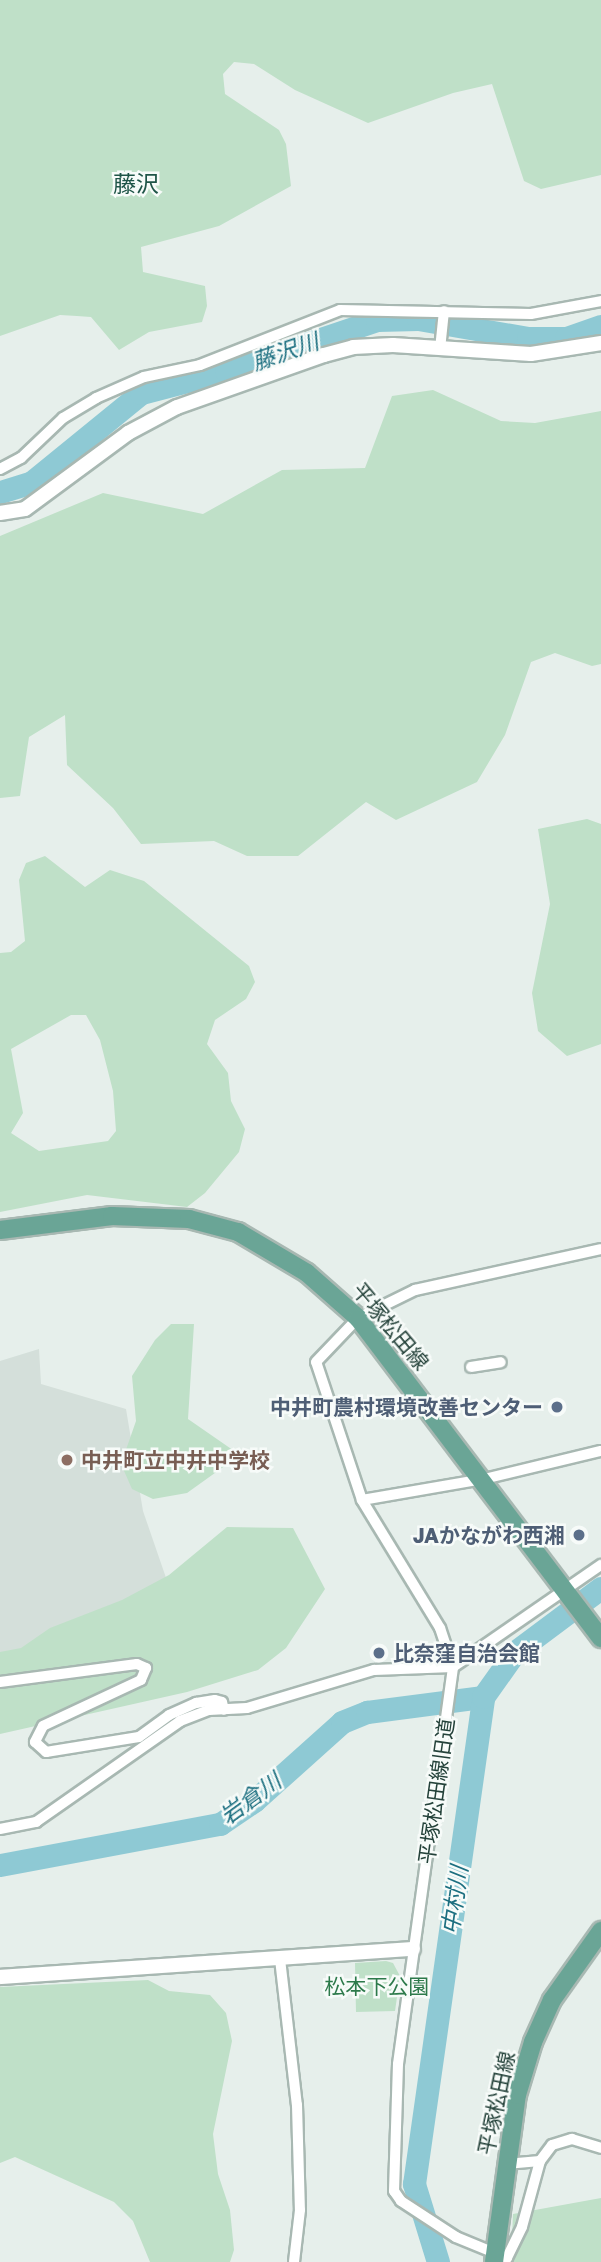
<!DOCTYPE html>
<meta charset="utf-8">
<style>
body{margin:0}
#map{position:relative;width:601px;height:2262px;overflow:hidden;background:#e6efeb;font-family:"Golos Text","Noto Sans JP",sans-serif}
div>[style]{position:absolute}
.built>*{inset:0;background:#d4dfda}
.green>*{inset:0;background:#bfe0c8}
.river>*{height:23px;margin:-11.5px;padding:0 11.5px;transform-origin:11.5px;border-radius:11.5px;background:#8ec9d4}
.roads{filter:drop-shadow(2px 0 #a8b8b2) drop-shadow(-2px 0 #a8b8b2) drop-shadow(0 2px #a8b8b2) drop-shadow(0 -2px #a8b8b2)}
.minor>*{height:10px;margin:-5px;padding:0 5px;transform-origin:5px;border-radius:5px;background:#fff}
.tertiary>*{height:14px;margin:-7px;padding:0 7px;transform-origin:7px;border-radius:7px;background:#fff}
.primary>*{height:18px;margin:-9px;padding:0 9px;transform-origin:9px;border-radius:9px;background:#6aa596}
.dots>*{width:19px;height:19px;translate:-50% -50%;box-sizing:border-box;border:4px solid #f7fbf9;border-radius:50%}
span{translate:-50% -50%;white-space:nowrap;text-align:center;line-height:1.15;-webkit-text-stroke:5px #f7fbf9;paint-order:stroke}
.street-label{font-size:21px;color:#24423a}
.service-label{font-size:21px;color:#4e5e75;font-weight:700}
.right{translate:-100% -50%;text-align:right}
.left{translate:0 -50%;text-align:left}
.education-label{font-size:21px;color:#785e54;font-weight:700}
.park-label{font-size:21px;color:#2d7a4b}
.neighbourhood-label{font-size:23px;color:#1f5548}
.water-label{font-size:23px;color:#1c6f80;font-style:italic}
</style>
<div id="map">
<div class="built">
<i style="clip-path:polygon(39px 1349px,41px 1384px,126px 1409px,143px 1511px,174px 1601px,0 1656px,0 1361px)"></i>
</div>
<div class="green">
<i style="clip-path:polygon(0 0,601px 0,601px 175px,541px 189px,524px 181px,492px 84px,453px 93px,368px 123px,295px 90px,254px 64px,234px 62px,223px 74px,225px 94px,279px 130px,286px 144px,291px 186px,219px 226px,141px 247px,143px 272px,205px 286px,207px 306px,202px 322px,149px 332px,119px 350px,91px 317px,77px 316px,60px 315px,0 336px)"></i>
<i style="clip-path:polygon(433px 390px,501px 421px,535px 423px,601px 411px,601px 664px,592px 666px,555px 653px,531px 662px,505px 735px,477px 782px,396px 820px,366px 802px,298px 856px,247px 856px,214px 841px,141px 844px,113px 808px,67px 765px,65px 715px,29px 737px,20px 796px,0 798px,0 536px,103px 493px,203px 514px,282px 470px,365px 468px,392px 396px)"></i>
<i style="clip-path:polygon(587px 819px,601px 824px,601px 1044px,567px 1056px,538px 1031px,532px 993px,550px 904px,538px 829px)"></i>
<i style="clip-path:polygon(evenodd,45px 856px,85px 887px,110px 870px,144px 881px,249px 966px,255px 982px,246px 999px,215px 1020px,207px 1044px,228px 1073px,231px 1101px,245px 1129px,239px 1152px,205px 1193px,187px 1207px,87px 1195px,0 1212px,0 953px,11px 952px,25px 941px,19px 880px,26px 863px,45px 856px,71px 1015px,86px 1015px,100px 1040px,113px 1091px,116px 1131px,108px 1141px,39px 1151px,11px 1133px,23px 1113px,11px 1049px,71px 1015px)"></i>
<i style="clip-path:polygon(171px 1324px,194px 1324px,188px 1419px,240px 1455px,187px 1493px,153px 1499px,132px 1489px,121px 1464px,136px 1421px,132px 1376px,155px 1340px)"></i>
<i style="clip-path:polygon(227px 1527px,293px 1528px,325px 1589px,286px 1648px,258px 1670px,187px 1692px,0 1734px,0 1652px,21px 1648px,50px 1628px,122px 1600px,169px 1575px)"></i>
<i style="clip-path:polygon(386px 1961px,393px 1963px,400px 1976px,395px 2011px,356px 2012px,355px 1963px)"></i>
<i style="clip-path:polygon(148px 1980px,169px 1991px,210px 1995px,226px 2013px,232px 2041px,213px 2134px,218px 2174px,230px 2210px,234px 2250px,230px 2262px,150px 2262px,133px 2221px,114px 2202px,15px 2157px,0 2163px,0 1987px)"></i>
<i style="clip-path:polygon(601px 2198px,601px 2262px,511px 2262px,513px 2214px)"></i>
</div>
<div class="river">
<i style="left:0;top:492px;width:34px;rotate:-17deg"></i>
<i style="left:32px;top:482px;width:141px;rotate:-39.2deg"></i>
<i style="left:141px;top:393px;width:88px;rotate:-14.5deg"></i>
<i style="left:226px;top:371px;width:159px;rotate:-18.7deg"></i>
<i style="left:377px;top:320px;width:41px;rotate:-1.4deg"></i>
<i style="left:418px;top:319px;width:112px;rotate:9.8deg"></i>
<i style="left:528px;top:338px;width:38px"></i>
<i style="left:566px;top:338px;width:37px;rotate:-19deg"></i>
<i style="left:0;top:1865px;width:224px;rotate:-10.6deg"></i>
<i style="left:220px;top:1824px;width:41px;rotate:-34.1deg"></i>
<i style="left:254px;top:1801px;width:118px;rotate:-41.9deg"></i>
<i style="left:342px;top:1722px;width:27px;rotate:-22deg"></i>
<i style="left:367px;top:1712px;width:117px;rotate:-7.4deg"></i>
<i style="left:438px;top:2262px;width:82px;rotate:-107.1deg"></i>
<i style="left:414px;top:2184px;width:492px;rotate:-81.9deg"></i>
<i style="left:483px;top:1697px;width:55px;rotate:-54.6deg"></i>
<i style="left:515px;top:1652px;width:107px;rotate:-36.7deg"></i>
</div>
<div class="roads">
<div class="minor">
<i style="left:440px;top:349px;width:38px;rotate:-84deg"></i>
<i style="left:0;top:469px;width:24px;rotate:-28deg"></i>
<i style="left:21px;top:458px;width:58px;rotate:-43.6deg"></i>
<i style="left:63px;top:418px;width:39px;rotate:-31deg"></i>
<i style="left:96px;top:398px;width:52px;rotate:-23.6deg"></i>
<i style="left:144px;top:377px;width:57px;rotate:-12.1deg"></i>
<i style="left:200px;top:365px;width:150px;rotate:-21.4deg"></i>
<i style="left:340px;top:310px;width:191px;rotate:1.2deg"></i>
<i style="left:531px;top:314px;width:71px;rotate:-10.5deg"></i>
<i style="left:471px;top:1367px;width:30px;rotate:-9deg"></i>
<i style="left:362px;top:1500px;width:124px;rotate:-9.8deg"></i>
<i style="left:484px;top:1479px;width:120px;rotate:-13.5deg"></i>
<i style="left:0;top:1682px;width:138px;rotate:-7.5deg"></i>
<i style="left:137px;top:1664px;width:10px;rotate:24deg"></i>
<i style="left:146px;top:1668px;width:13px;rotate:113deg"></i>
<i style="left:141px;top:1680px;width:108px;rotate:154.9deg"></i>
<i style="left:43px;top:1726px;width:18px;rotate:117deg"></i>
<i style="left:35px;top:1742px;width:15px;rotate:42deg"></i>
<i style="left:46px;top:1752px;width:94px;rotate:-9.2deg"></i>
<i style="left:139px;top:1737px;width:37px;rotate:-36deg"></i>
<i style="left:169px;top:1715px;width:30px;rotate:-24deg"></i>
<i style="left:196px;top:1703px;width:19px;rotate:-9deg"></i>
<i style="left:215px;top:1700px;width:7px;rotate:16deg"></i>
<i style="left:222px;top:1702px;width:8px;rotate:76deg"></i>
<i style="left:0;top:1829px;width:37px;rotate:-11deg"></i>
<i style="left:36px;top:1822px;width:176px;rotate:-35deg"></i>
<i style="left:180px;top:1721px;width:31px;rotate:-21deg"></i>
<i style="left:209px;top:1710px;width:38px;rotate:-3deg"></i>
<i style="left:247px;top:1708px;width:133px;rotate:-16.7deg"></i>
<i style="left:374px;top:1670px;width:79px;rotate:-2.2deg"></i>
<i style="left:453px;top:1667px;width:180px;rotate:-34.6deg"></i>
<i style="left:280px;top:1959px;width:147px;rotate:83.4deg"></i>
<i style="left:297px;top:2105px;width:105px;rotate:88.4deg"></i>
<i style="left:300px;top:2210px;width:52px;rotate:96.6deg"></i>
<i style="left:540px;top:2161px;width:68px;rotate:105.3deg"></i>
<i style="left:522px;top:2227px;width:34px;rotate:116deg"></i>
<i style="left:507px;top:2258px;width:55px;rotate:-157.6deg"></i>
<i style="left:456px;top:2237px;width:66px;rotate:-146.8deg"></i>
<i style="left:401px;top:2201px;width:12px;rotate:-125deg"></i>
<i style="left:394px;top:2191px;width:127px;rotate:-88.2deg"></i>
<i style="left:398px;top:2064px;width:401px;rotate:-82.1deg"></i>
<i style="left:453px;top:1667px;width:41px;rotate:-108.4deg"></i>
<i style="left:440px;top:1628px;width:150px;rotate:-121.4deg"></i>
<i style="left:362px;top:1500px;width:145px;rotate:-108.4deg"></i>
<i style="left:316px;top:1362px;width:61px;rotate:-46.3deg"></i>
<i style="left:358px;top:1318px;width:64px;rotate:-26.2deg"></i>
<i style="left:415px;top:1290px;width:190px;rotate:-12.4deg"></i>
<i style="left:506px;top:2164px;width:34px;rotate:-5deg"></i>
<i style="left:540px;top:2161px;width:20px;rotate:-53deg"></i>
<i style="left:552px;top:2145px;width:21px;rotate:-17deg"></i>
<i style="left:572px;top:2139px;width:30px;rotate:17deg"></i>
</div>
<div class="tertiary">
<i style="left:0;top:513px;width:25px;rotate:-9deg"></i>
<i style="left:25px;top:509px;width:128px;rotate:-36.4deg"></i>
<i style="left:128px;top:433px;width:55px;rotate:-28deg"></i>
<i style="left:177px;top:407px;width:156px;rotate:-19.5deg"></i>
<i style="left:324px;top:355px;width:30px;rotate:-15deg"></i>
<i style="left:353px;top:347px;width:40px;rotate:-2.9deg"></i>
<i style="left:393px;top:345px;width:138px;rotate:3.7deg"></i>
<i style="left:531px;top:354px;width:71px;rotate:-8.9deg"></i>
<i style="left:0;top:1977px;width:414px;rotate:-3.9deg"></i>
</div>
<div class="primary">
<i style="left:0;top:1230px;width:113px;rotate:-7.1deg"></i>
<i style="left:112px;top:1216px;width:77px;rotate:2.2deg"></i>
<i style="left:189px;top:1219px;width:51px;rotate:14.9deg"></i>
<i style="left:238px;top:1232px;width:80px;rotate:30.7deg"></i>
<i style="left:307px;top:1273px;width:68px;rotate:41.4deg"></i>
<i style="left:358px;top:1318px;width:402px;rotate:52.8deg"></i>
<i style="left:494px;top:2262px;width:169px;rotate:-82.2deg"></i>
<i style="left:517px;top:2095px;width:55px;rotate:-73.2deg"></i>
<i style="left:533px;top:2042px;width:46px;rotate:-65.7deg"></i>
<i style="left:552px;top:2000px;width:85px;rotate:-54.6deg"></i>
</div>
</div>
<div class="dots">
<i style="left:557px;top:1407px;background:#5c6f8a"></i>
<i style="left:67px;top:1460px;background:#8d6e63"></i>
<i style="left:579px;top:1535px;background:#5c6f8a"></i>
<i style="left:379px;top:1653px;background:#5c6f8a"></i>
</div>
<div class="street-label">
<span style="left:391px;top:1326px;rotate:50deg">平塚松田線</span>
<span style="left:436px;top:1791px;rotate:-82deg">平塚松田線旧道</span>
<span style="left:496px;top:2103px;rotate:-78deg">平塚松田線</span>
</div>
<div class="service-label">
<span class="right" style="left:543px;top:1407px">中井町農村環境改善センター</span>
<span class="right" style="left:565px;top:1535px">JAかながわ西湘</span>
<span class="left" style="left:393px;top:1653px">比奈窪自治会館</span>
</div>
<div class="education-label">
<span class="left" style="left:81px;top:1460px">中井町立中井中学校</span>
</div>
<div class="park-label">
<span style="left:377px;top:1986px">松本下公園</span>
</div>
<div class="neighbourhood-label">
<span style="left:136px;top:183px">藤沢</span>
</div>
<div class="water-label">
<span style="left:285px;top:351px;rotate:-19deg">藤沢川</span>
<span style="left:250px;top:1798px;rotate:-36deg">岩倉川</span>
<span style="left:454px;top:1900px;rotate:-82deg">中村川</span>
</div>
</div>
